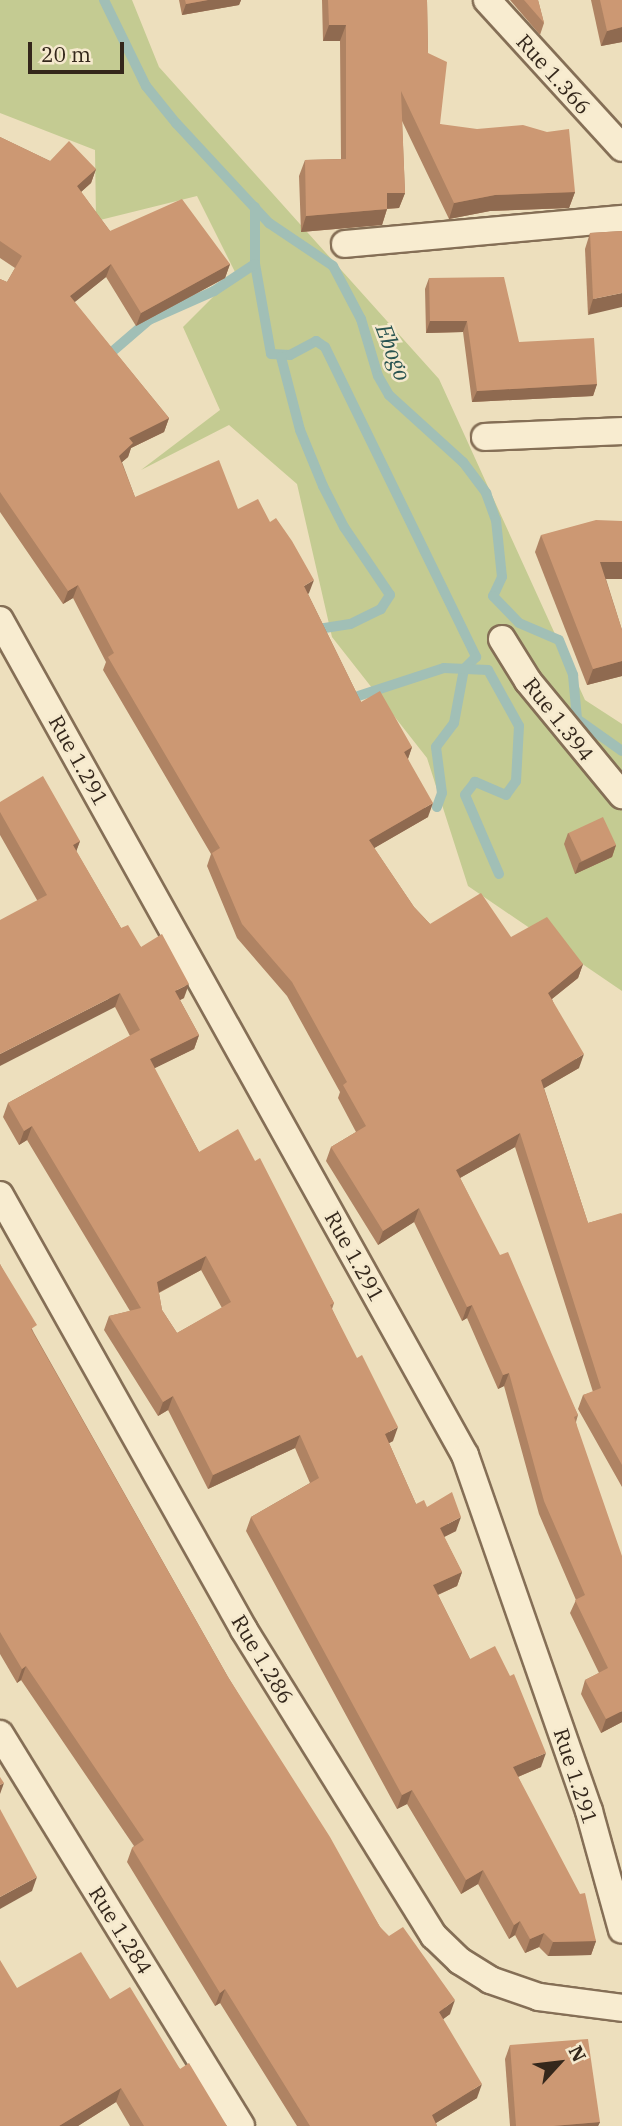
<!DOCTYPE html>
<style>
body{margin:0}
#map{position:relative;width:622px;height:2126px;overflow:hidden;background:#eddfbd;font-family:"IBM Plex Serif",serif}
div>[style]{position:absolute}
.green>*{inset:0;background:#c4cb92}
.stream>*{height:10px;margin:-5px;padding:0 5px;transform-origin:5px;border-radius:5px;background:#a1bfb6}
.roads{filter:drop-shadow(2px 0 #856f56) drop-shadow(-2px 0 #856f56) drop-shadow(0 2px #856f56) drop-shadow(0 -2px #856f56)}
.street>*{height:26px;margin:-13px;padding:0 13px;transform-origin:13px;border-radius:13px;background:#f8ecd0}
.wall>*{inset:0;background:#af8363}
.shaded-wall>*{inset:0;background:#8f6a50}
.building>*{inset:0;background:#cc9873;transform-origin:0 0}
span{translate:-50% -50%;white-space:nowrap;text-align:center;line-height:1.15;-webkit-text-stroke:5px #f5e9cd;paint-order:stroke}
.street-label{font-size:21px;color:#34271b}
.water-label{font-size:23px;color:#2a5451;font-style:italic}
.north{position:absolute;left:524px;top:2028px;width:70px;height:70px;-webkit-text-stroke:5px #f5e9cd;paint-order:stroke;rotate:63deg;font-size:19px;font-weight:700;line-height:28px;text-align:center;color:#34271b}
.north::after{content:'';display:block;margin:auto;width:24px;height:32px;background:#34271b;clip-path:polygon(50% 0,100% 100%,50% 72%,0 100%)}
.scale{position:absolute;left:28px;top:42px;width:96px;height:32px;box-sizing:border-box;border:4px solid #34271b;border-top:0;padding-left:9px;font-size:21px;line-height:24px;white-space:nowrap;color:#34271b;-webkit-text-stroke:5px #f5e9cd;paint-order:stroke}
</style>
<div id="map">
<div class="green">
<i style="clip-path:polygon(0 0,132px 0,159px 67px,439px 379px,585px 700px,622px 724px,622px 991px,468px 886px,427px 758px,332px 637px,297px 484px,229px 425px,141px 470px,220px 410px,183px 327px,236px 274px,197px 196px,96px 221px,95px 150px,0 113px)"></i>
</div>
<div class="stream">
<i style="left:104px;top:0;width:96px;rotate:64deg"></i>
<i style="left:146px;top:86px;width:48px;rotate:51deg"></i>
<i style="left:176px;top:123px;width:137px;rotate:47.1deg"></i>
<i style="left:269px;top:223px;width:77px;rotate:33.9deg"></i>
<i style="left:333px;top:266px;width:60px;rotate:62.2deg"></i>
<i style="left:361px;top:319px;width:59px;rotate:73.4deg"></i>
<i style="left:378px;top:376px;width:22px;rotate:60deg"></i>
<i style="left:389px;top:395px;width:100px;rotate:42.2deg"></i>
<i style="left:463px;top:462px;width:39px;rotate:53deg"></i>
<i style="left:486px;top:493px;width:29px;rotate:70deg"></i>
<i style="left:496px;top:520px;width:57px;rotate:84deg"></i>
<i style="left:502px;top:577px;width:21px;rotate:115deg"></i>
<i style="left:493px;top:596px;width:37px;rotate:46deg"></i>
<i style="left:519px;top:623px;width:43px;rotate:23deg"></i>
<i style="left:559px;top:640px;width:38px;rotate:68deg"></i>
<i style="left:573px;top:675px;width:44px;rotate:84.8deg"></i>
<i style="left:577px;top:719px;width:55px;rotate:35.4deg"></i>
<i style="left:255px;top:207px;width:57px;rotate:90deg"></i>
<i style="left:255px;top:264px;width:91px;rotate:79.9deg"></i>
<i style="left:271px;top:354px;width:19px;rotate:3deg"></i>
<i style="left:290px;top:355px;width:30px;rotate:-28deg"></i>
<i style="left:316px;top:341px;width:11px;rotate:34deg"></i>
<i style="left:325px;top:347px;width:345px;rotate:64deg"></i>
<i style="left:476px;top:657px;width:17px;rotate:135deg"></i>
<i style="left:464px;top:669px;width:55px;rotate:100.5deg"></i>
<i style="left:454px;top:723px;width:30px;rotate:127deg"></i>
<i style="left:436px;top:747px;width:46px;rotate:82.6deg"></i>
<i style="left:442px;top:793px;width:15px;rotate:110deg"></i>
<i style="left:106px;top:357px;width:57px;rotate:-40.7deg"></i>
<i style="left:149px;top:320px;width:71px;rotate:-24deg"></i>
<i style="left:214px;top:291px;width:49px;rotate:-33.4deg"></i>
<i style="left:281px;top:357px;width:75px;rotate:75.4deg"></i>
<i style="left:300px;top:430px;width:61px;rotate:67.7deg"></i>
<i style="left:323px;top:486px;width:46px;rotate:62.9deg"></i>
<i style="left:344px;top:527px;width:82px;rotate:55.9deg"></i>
<i style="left:390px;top:595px;width:17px;rotate:123deg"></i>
<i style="left:381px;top:609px;width:34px;rotate:154deg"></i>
<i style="left:350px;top:624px;width:37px;rotate:171deg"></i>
<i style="left:346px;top:700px;width:103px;rotate:-18.1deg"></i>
<i style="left:444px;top:668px;width:44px;rotate:2.6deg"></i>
<i style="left:488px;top:670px;width:64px;rotate:61deg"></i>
<i style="left:519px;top:726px;width:55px;rotate:93.1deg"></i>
<i style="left:516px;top:781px;width:17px;rotate:126deg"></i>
<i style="left:506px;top:795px;width:34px;rotate:-157deg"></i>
<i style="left:475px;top:782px;width:16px;rotate:128deg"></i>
<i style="left:465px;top:795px;width:86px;rotate:66.7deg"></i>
</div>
<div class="roads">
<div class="street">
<i style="left:487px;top:0;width:200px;rotate:47.6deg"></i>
<i style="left:345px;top:244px;width:278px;rotate:-5.2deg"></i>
<i style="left:485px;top:437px;width:137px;rotate:-2.5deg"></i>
<i style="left:0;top:620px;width:956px;rotate:60.89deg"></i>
<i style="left:465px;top:1455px;width:377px;rotate:70.8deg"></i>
<i style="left:589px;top:1811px;width:123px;rotate:74.5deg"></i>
<i style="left:502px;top:639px;width:49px;rotate:58.2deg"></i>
<i style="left:528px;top:681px;width:148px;rotate:50.5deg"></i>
<i style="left:0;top:1195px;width:499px;rotate:60.7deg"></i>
<i style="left:244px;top:1630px;width:360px;rotate:58.2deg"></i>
<i style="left:434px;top:1936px;width:36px;rotate:44deg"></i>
<i style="left:460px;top:1961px;width:36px;rotate:32deg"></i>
<i style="left:490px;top:1980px;width:52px;rotate:19.1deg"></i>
<i style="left:539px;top:1997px;width:84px;rotate:7.5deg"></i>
<i style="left:0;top:1734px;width:460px;rotate:58.4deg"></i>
</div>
</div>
<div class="wall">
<i style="clip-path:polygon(179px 0,241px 0,239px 5px,182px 15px)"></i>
<i style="clip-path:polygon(322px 0,427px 0,428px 53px,440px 124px,575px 192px,569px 208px,490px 211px,449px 219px,402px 121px,405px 193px,399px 208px,387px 209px,382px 225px,301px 232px,299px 176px,305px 160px,341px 159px,340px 41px,323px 41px)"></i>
<i style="clip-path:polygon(510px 0,538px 0,544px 23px,540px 35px)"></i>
<i style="clip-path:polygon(591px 0,622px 0,622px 42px,601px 46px)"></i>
<i style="clip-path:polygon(0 137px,50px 161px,96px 169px,91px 183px,81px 192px,110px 231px,230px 264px,225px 278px,136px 326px,106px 277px,74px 302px,169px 418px,164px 432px,131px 448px,128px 457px,122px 462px,135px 497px,238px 509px,309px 593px,308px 594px,361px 702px,412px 747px,408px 759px,428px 817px,374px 848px,414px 907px,430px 924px,511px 937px,583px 964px,578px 978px,552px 999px,579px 1068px,544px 1088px,588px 1223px,622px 1214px,622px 1487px,578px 1409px,583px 1395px,593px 1392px,515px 1147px,460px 1178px,578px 1415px,576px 1422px,622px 1722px,601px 1733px,581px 1694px,585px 1680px,599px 1673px,570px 1613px,576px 1600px,539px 1514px,504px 1386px,498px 1389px,467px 1318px,462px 1321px,414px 1222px,378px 1245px,326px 1161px,331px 1147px,356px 1132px,338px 1098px,340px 1092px,287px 996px,237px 938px,207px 866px,211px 854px,103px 670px,106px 662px,73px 598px,63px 604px,0 512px,0 279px,7px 282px,15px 268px,0 258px)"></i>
<i style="clip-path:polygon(622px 231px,588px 315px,585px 249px,590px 233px)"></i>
<i style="clip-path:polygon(429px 278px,519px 342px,597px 384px,593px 396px,472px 402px,463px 332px,426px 333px,425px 289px)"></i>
<i style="clip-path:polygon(541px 535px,606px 579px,622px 630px,622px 676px,587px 685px,535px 552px)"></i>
<i style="clip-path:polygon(evenodd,0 802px,80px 841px,76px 851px,121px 928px,141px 947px,184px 998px,180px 1000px,199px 1035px,194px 1049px,154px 1068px,199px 1152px,255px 1161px,334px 1303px,332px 1309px,393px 1441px,389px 1443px,416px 1504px,427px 1507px,456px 1531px,444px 1537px,462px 1572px,457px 1586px,438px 1595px,470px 1659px,541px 1767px,518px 1777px,596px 1941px,591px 1955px,548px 1956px,539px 1947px,525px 1953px,515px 1935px,509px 1939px,478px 1884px,461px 1894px,407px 1804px,397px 1809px,246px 1531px,251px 1517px,310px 1483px,295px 1448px,208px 1489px,168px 1410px,158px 1416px,104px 1330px,109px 1316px,130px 1311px,27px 1140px,19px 1145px,3px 1117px,8px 1103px,130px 1036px,115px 1007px,37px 900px,0 835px,0 802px,201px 1270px,222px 1308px,177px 1333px,162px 1310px,159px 1293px,201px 1270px)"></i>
<i style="clip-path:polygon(568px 833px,616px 845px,612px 857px,575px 874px,564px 844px)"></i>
<i style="clip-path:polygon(0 1264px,34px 1333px,228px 1677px,380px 1927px,450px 2014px,443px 2019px,477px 2098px,436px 2123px,437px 2126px,297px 2126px,220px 2003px,215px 2006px,127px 1862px,132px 1848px,134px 1846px,21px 1680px,17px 1683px,0 1654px)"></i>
<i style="clip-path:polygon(17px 1988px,110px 1999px,180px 2069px,227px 2126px,130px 2126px,116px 2102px,78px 2126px,0 2126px)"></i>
<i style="clip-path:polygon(510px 2045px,600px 2122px,598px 2126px,510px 2126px,505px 2059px)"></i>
</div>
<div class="shaded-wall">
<i style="clip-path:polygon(208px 0,241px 0,239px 5px,182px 15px,186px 4px)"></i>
<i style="clip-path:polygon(329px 25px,346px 25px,340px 41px,323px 41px)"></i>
<i style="clip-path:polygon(622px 27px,622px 42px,601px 46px,607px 31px)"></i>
<i style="clip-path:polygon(96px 169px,91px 183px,72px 200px,77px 186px)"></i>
<i style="clip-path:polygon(575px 192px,569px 208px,490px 211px,449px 219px,454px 203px,495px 195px)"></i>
<i style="clip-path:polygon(387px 193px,405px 193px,399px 208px,381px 209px)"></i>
<i style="clip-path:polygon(387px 209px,382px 225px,301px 232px,306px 216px)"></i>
<i style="clip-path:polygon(111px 264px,106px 277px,65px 310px,70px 296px)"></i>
<i style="clip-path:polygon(230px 264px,225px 278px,136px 326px,141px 313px)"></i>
<i style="clip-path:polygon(622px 293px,622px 307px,588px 315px,593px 299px)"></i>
<i style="clip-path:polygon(430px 321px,467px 321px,463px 332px,426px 333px)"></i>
<i style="clip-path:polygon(597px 384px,593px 396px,472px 402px,477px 391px)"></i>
<i style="clip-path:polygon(169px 418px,164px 432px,131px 448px,128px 457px,114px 469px,119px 456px,129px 438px)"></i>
<i style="clip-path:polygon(600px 562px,622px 562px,622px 579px,594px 579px)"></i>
<i style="clip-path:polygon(314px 580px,309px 593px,299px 599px,304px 586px)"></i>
<i style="clip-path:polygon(78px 585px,73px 598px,63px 604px,68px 591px)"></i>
<i style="clip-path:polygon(622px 661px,622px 676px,587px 685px,593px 669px)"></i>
<i style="clip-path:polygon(412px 747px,407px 761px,404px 752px)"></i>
<i style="clip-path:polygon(433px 803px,428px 817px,364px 854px,369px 840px)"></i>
<i style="clip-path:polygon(80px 841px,75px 855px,73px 845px)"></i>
<i style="clip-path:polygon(616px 845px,612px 857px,575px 874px,579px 863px)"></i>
<i style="clip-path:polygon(583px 964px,578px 978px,543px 1006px,548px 993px)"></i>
<i style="clip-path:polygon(189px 984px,184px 998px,170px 1005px,175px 991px)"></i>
<i style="clip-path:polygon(120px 993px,115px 1007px,0 1066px,0 1054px)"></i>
<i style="clip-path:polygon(199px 1035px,194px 1049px,145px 1073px,150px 1059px)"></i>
<i style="clip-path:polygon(584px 1054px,579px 1068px,536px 1093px,541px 1080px)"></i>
<i style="clip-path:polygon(32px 1126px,27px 1140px,19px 1145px,24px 1131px)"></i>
<i style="clip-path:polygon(520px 1133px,515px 1147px,451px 1183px,456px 1170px)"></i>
<i style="clip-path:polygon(419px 1208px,414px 1222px,378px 1245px,383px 1231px)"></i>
<i style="clip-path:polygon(206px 1256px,201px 1270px,152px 1296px,157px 1282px)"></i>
<i style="clip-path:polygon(472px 1305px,467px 1318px,462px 1321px,467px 1307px)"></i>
<i style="clip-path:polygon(509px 1373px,504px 1386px,498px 1389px,503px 1375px)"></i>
<i style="clip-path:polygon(173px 1396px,168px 1410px,158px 1416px,163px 1402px)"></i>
<i style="clip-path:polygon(398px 1427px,393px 1441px,380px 1448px,385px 1434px)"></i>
<i style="clip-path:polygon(300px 1435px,295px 1448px,208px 1489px,213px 1475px)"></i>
<i style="clip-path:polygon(461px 1517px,456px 1531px,434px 1542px,440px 1528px)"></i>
<i style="clip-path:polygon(462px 1572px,457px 1586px,428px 1599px,433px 1585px)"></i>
<i style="clip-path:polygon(26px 1666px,21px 1680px,17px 1683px,22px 1669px)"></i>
<i style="clip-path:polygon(622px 1711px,622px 1722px,601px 1733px,606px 1719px)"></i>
<i style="clip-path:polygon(546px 1753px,541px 1767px,508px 1781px,513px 1767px)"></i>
<i style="clip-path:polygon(4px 1783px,0 1794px,0 1785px)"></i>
<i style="clip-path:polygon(412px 1790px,407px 1804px,397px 1809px,402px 1795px)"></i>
<i style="clip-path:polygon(483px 1870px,478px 1884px,461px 1894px,466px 1880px)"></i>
<i style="clip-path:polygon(37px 1877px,32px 1891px,0 1909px,0 1897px)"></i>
<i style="clip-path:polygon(520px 1921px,515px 1935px,509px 1939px,514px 1925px)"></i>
<i style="clip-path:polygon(544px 1933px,539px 1947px,525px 1953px,530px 1939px)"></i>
<i style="clip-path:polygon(596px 1941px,591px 1955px,548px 1956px,553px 1942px)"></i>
<i style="clip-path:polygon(225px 1989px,220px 2003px,215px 2006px,220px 1993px)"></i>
<i style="clip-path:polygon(455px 2000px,450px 2014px,434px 2026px,439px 2012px)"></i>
<i style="clip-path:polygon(482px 2084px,477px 2098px,431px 2126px,432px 2115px)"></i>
<i style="clip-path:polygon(121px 2088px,116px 2102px,78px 2126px,59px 2126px)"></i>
<i style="clip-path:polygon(600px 2122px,598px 2126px,553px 2126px)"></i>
</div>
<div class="building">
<i style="clip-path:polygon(185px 0,208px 0,186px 4px)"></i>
<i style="clip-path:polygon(328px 0,427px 0,428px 53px,447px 62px,440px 124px,477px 129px,523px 125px,547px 132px,569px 129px,575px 192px,495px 195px,454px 203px,401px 91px,405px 193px,387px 193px,387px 209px,306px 216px,305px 160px,346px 159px,346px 25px,329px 25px)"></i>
<i style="clip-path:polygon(524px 0,538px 0,544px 23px)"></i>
<i style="clip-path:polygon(600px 0,622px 0,622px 27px,607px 31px)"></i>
<i style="clip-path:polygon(0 137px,50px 161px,69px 141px,96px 169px,77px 186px,110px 231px,182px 199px,230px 264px,141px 313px,111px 264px,70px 296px,169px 418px,129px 438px,133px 443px,119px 456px,135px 497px,219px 460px,238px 509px,258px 499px,270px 522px,276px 518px,292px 541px,314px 580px,304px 586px,361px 702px,380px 691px,412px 747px,404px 752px,433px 803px,369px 840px,414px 907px,430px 924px,481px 893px,511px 937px,547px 917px,583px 964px,548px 993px,584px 1054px,541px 1080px,588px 1223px,621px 1213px,622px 1214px,622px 1465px,583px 1395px,601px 1388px,520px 1133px,456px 1170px,500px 1255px,508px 1252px,578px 1415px,574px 1417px,622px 1556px,622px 1711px,606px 1719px,585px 1680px,608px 1668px,575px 1600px,585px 1595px,544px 1501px,509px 1373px,503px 1375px,472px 1305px,467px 1307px,419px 1208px,383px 1231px,331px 1147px,366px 1126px,343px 1085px,347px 1082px,292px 982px,242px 924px,212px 853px,220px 848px,108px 657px,114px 653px,78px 585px,68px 591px,0 492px,0 279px,7px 282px,22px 256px,0 241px)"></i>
<i style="clip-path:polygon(622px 231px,622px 293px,593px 299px,590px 233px)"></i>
<i style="clip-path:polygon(504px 277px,519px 342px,594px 338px,597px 384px,477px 391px,467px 321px,430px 321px,429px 278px)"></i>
<i style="clip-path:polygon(596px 520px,622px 521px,622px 562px,600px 562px,622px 630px,622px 661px,593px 669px,541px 535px)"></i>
<i style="clip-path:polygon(evenodd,43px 776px,80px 841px,73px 845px,121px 928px,128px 925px,141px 947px,162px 934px,189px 984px,175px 991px,199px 1035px,150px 1059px,199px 1152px,238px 1129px,255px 1161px,260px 1158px,334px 1303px,330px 1305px,357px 1358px,362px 1355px,398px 1427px,385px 1434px,416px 1504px,424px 1500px,427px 1507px,452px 1492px,461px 1517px,440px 1528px,462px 1572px,433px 1585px,470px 1659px,495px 1646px,510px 1676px,514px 1674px,546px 1753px,513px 1767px,580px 1894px,585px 1893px,596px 1941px,553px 1942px,544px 1933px,530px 1939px,520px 1921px,514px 1925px,483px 1870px,466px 1880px,412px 1790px,402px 1795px,251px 1517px,319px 1478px,300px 1435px,213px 1475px,173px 1396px,163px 1402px,109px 1316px,141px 1308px,32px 1126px,24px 1131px,8px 1103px,140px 1030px,120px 993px,0 1054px,0 920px,47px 895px,0 812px,0 802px,43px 776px,206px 1256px,231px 1302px,177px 1333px,162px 1310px,157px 1282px,206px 1256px)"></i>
<i style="left:603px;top:817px;width:31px;height:38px;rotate:65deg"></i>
<i style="clip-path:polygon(0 1264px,37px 1325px,31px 1329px,228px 1677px,330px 1837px,380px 1927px,389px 1936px,403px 1927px,455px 2000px,439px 2012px,482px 2084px,432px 2115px,437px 2126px,310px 2126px,225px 1989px,220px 1993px,132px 1848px,144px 1840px,26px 1666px,22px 1669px,0 1632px)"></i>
<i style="clip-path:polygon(0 1777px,4px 1783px,0 1785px)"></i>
<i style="clip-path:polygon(0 1809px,37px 1877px,0 1897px)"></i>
<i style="clip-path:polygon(81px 1952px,110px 1999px,130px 1987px,180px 2069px,189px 2063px,227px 2126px,144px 2126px,121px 2088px,59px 2126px,0 2126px,0 1960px,17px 1988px)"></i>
<i style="clip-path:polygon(588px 2039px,600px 2122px,553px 2126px,516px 2126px,510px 2045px)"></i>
</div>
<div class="street-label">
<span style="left:554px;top:74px;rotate:48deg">Rue 1.366</span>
<span style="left:559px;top:719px;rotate:52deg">Rue 1.394</span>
<span style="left:79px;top:760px;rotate:61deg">Rue 1.291</span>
<span style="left:355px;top:1256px;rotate:61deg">Rue 1.291</span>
<span style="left:263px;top:1659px;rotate:59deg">Rue 1.286</span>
<span style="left:576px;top:1776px;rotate:72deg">Rue 1.291</span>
<span style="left:121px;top:1930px;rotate:58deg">Rue 1.284</span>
</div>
<div class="water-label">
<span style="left:394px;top:352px;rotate:69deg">Ebogo</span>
</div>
<div class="north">N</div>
<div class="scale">20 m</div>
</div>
